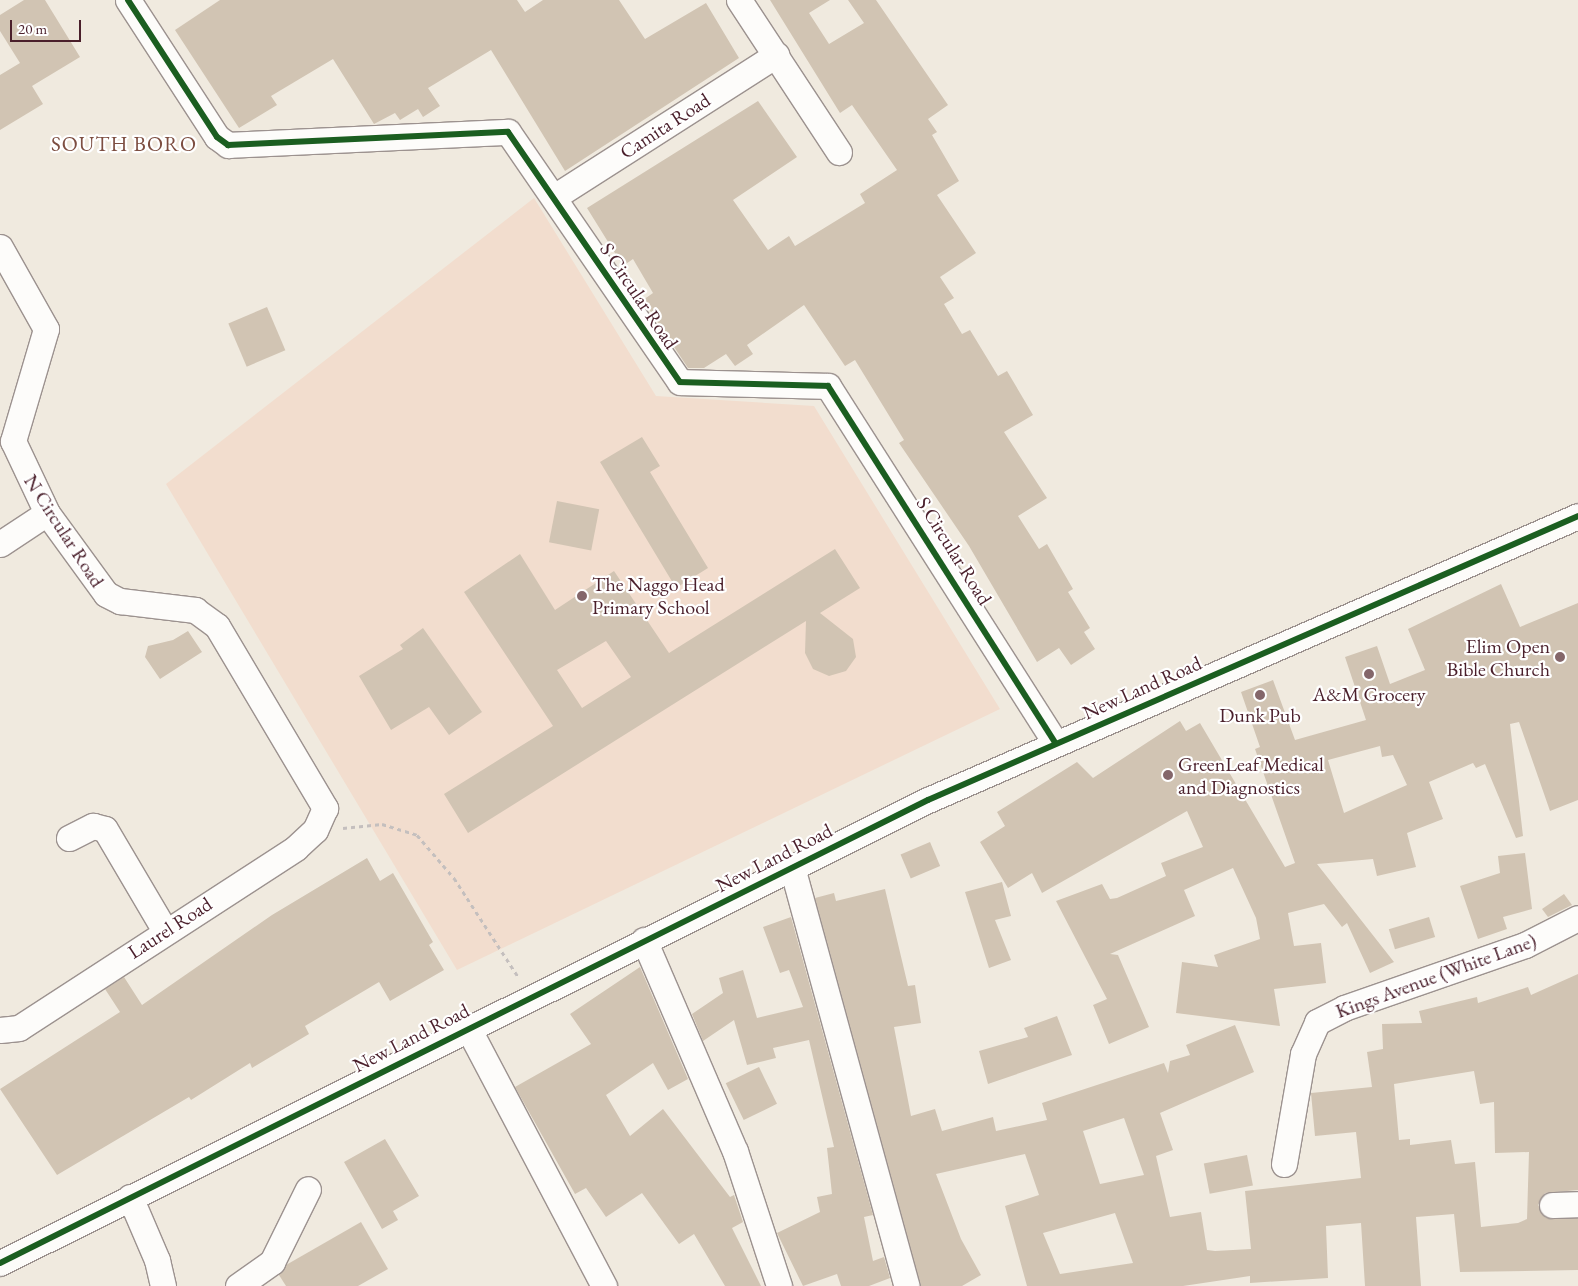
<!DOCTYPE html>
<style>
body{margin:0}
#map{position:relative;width:1578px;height:1286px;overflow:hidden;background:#f0eadf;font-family:"EB Garamond",serif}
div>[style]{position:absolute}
.built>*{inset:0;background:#f2ddce}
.building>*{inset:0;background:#d1c4b3;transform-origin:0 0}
.path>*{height:3px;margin-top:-1.5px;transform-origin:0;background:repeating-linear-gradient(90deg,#c4bfbe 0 4px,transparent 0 8px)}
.roads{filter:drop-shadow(1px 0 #9c928f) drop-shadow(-1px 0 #9c928f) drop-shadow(0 1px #9c928f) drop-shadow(0 -1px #9c928f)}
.minor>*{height:25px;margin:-12.5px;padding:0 12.5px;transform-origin:12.5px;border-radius:12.5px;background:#fdfcfa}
.cycleway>*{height:6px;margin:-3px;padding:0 3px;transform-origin:3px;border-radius:3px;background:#1b5e20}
.dots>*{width:14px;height:14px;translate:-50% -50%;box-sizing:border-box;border:2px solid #fff;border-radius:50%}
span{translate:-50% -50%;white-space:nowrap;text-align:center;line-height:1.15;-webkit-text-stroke:4.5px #fff;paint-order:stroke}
.street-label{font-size:20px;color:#4a1f2b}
.poi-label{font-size:20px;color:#4a1f2b}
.left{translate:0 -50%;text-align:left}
.right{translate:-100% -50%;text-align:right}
.neighbourhood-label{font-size:21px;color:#7d4e41;letter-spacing:1px}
.scale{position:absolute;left:10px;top:20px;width:71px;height:22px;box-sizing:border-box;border:2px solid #4a1f2b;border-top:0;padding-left:6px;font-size:15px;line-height:18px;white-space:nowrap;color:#4a1f2b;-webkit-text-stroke:4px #fff;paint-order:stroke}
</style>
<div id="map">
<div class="built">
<i style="clip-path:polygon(534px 198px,656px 396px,814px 406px,1000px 709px,457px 970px,166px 484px)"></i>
</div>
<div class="building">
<i style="clip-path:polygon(24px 0,45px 0,80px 57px,32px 86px,43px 104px,0 130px,0 75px,20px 63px,0 31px,0 15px)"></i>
<i style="clip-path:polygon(220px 0,517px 0,525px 12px,543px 0,619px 0,645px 39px,706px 3px,739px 58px,565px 171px,491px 50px,428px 88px,440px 106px,423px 117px,418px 109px,400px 120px,395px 113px,374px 124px,333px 59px,271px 96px,277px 105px,239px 128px,175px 30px)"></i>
<i style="clip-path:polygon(770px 0,830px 0,809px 13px,829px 44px,864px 23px,848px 0,876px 0,948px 105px,928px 119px,937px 132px,932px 135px,959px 181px,937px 195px,976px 253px,940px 277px,954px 298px,944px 304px,962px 334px,970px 330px,998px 376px,1007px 371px,1033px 415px,1004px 432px,1047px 498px,1018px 516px,1039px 549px,1047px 544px,1073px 589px,1068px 592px,1090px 628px,1084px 632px,1095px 649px,1071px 665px,1059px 648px,1037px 662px,969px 546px,899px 443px,904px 440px,855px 360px,845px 366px,804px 305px,747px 345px,753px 354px,735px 366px,726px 354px,704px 368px,688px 368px,643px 300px,653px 293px,633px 259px,623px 266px,587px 208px,758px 101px,797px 157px,733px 200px,768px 250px,789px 236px,795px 246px,865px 203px,860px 194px,897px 170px,852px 105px,840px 113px)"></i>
<i style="left:267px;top:307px;width:47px;height:42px;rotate:67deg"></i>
<i style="clip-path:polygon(642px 437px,660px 466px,650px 472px,708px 568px,676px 588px,600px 462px)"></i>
<i style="left:557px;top:501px;width:43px;height:42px;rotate:11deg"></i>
<i style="clip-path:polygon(evenodd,835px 549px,860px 588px,820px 613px,853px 639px,856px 657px,846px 671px,829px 676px,813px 669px,805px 653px,806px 621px,468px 833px,444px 794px,553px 726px,464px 592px,520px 554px,555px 610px,614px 571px,669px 653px,835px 549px,606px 641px,631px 677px,582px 708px,557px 670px,606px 641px)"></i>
<i style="clip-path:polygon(evenodd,1501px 584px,1520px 627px,1578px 603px,1578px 800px,1550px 811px,1519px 722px,1510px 724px,1523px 836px,1516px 838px,1485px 764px,1476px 768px,1473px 763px,1429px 782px,1443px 819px,1407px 833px,1416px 867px,1377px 876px,1373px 859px,1317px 864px,1394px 962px,1370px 973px,1347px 923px,1342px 927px,1324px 904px,1288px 913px,1294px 946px,1321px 943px,1326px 983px,1274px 989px,1280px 1026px,1176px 1013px,1182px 962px,1218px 967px,1214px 955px,1260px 939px,1256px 918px,1233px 868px,1184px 890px,1195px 916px,1110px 954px,1118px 955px,1149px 1027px,1109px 1044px,1093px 1005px,1107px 999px,1056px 901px,1102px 884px,1110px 899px,1117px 898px,1166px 876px,1161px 863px,1203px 847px,1187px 811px,1042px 893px,1032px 873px,1008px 888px,980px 842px,1005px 826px,997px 812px,1077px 762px,1093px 778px,1180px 721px,1186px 731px,1200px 723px,1285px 867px,1295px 863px,1255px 749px,1260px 747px,1241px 692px,1273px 680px,1295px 740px,1366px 720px,1345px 657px,1377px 646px,1390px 684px,1425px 670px,1408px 629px,1501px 584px,1380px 746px,1382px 757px,1393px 755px,1407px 785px,1344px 813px,1328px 760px,1380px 746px)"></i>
<i style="clip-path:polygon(423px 628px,482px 712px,449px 735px,429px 707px,391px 730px,359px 676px,403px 649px,400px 645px)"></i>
<i style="clip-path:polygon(188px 631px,202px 652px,160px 679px,145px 657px,148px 646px,173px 640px)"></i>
<i style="left:930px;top:842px;width:26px;height:32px;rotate:67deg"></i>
<i style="clip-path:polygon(1525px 853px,1532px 909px,1503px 917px,1507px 929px,1478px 939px,1460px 886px,1500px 873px,1498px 856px)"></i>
<i style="clip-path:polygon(367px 858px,380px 881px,393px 873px,433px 942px,429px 945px,444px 970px,390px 1001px,379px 982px,305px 1026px,309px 1034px,252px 1068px,250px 1063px,191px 1100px,189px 1097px,57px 1175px,0 1089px,120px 1012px,105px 989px,124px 977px,142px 1005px,272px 915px)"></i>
<i style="clip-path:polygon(1002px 882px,1011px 916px,995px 920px,1011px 960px,989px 968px,965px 892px)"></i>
<i style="clip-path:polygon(evenodd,885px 889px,908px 986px,915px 985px,921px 1023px,894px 1027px,911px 1116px,935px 1109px,942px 1131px,993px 1117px,996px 1131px,1047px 1120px,1042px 1103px,1164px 1063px,1168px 1073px,1170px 1061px,1190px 1055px,1186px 1045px,1235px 1025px,1254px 1072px,1160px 1113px,1173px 1150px,1156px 1156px,1170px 1217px,1201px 1212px,1207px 1250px,1215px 1251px,1251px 1249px,1245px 1191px,1361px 1178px,1356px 1132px,1315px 1136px,1311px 1093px,1372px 1087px,1367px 1052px,1383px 1049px,1382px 1024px,1422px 1023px,1419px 1011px,1477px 997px,1478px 1003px,1528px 987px,1531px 995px,1578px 974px,1578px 1190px,1545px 1193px,1538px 1205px,1546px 1218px,1578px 1218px,1578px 1270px,1460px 1272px,1454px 1214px,1416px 1217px,1421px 1286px,1365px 1286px,1361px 1223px,1326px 1226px,1328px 1278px,1250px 1283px,1250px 1276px,1183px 1286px,1027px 1286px,1005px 1206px,1039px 1195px,1025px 1154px,936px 1174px,961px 1239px,981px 1275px,962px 1286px,921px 1286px,815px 898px,834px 893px,836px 901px,885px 889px,1474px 1071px,1480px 1104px,1494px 1102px,1495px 1153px,1529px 1152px,1527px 1219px,1518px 1223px,1481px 1227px,1475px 1162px,1455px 1164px,1451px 1140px,1410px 1145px,1410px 1139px,1399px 1140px,1394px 1084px,1474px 1071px,885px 889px,1124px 1118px,1144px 1175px,1100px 1184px,1083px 1131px,1124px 1118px,885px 889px,1115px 1213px,1133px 1263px,1060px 1274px,1043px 1233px,1115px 1213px)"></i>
<i style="clip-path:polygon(1564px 894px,1572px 905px,1548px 917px,1542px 909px)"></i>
<i style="clip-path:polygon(791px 917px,873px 1215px,864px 1217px,873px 1261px,884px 1257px,890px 1278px,869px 1286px,841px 1286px,837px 1274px,803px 1286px,777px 1233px,820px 1212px,817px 1197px,832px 1194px,827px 1148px,834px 1147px,809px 1040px,773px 1048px,776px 1058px,747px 1065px,734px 1020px,703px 1041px,692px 1014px,723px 993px,719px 978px,743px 970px,757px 1018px,803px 1007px,789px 970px,780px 973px,763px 927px)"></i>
<i style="left:1429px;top:917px;width:21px;height:42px;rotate:73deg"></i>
<i style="clip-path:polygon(640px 967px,688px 1079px,668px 1090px,653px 1063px,606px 1095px,630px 1136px,663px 1109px,730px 1197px,734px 1195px,743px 1222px,732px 1228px,761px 1286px,725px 1286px,694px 1234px,679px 1244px,642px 1193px,606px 1217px,586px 1188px,575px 1194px,515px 1087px,591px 1044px,570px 1014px)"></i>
<i style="clip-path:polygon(1057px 1016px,1072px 1055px,988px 1084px,979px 1051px,1028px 1037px,1024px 1028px)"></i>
<i style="left:759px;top:1067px;width:41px;height:37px;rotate:64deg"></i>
<i style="clip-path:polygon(385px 1139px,419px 1196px,393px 1211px,398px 1220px,382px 1229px,344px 1162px)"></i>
<i style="left:1247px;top:1155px;width:31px;height:44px;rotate:79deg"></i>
<i style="clip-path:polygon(361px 1222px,388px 1269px,358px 1286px,286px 1286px,279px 1275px,286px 1265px)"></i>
</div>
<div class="path">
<i style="left:343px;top:828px;width:39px;rotate:-6deg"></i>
<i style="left:382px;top:824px;width:37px;rotate:17deg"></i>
<i style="left:417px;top:835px;width:57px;rotate:49.3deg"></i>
<i style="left:454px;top:878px;width:119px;rotate:57deg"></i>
</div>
<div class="roads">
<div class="minor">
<i style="left:128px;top:0;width:163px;rotate:57deg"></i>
<i style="left:217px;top:137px;width:14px;rotate:36deg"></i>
<i style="left:228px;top:145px;width:280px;rotate:-2.7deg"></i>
<i style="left:508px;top:132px;width:303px;rotate:55.5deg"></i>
<i style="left:680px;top:382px;width:148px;rotate:1.5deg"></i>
<i style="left:828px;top:386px;width:423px;rotate:57.5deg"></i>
<i style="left:739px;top:0;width:182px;rotate:56.7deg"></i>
<i style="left:554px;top:197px;width:264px;rotate:-32.6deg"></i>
<i style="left:0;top:247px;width:94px;rotate:60.7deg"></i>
<i style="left:46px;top:329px;width:117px;rotate:106.4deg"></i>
<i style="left:13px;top:441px;width:80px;rotate:64.7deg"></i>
<i style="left:47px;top:513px;width:100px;rotate:53.9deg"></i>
<i style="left:106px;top:594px;width:16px;rotate:27deg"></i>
<i style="left:120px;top:601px;width:76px;rotate:6.8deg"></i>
<i style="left:195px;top:610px;width:27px;rotate:36deg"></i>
<i style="left:217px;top:626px;width:212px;rotate:59.3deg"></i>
<i style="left:325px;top:808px;width:24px;rotate:114deg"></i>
<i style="left:315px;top:830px;width:26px;rotate:137deg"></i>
<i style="left:296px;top:848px;width:330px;rotate:147deg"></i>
<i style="left:19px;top:1028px;width:19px;rotate:174deg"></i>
<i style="left:0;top:544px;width:56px;rotate:-33.4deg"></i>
<i style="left:69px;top:838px;width:27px;rotate:-27deg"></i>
<i style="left:93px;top:826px;width:12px;rotate:14deg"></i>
<i style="left:105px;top:829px;width:118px;rotate:59.5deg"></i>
<i style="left:792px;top:867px;width:434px;rotate:74.7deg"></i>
<i style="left:644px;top:940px;width:230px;rotate:66.7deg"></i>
<i style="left:735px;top:1151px;width:142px;rotate:71.9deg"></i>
<i style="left:468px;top:1028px;width:292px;rotate:62.2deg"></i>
<i style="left:1284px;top:1164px;width:112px;rotate:-80.2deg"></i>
<i style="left:1303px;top:1054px;width:35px;rotate:-66deg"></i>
<i style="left:1317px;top:1022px;width:30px;rotate:-27deg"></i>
<i style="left:1344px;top:1008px;width:192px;rotate:-19.2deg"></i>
<i style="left:1525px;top:945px;width:59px;rotate:-27deg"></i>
<i style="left:130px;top:1197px;width:69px;rotate:66.8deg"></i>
<i style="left:157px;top:1260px;width:27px;rotate:77deg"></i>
<i style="left:1552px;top:1205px;width:26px;rotate:-2deg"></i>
<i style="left:0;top:1263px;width:1037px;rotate:-26.52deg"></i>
<i style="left:928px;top:800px;width:709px;rotate:-23.6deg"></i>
<i style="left:238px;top:1286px;width:42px;rotate:-35.2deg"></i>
<i style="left:272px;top:1262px;width:81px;rotate:-63.7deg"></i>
</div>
</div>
<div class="cycleway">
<i style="left:128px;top:0;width:163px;rotate:57deg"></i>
<i style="left:217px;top:137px;width:14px;rotate:36deg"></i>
<i style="left:228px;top:145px;width:280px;rotate:-2.7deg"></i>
<i style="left:508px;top:132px;width:303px;rotate:55.5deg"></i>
<i style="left:680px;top:382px;width:148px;rotate:1.5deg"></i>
<i style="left:828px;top:386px;width:423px;rotate:57.5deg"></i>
<i style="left:0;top:1263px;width:1037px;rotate:-26.52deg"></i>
<i style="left:928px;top:800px;width:709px;rotate:-23.6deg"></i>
</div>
<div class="dots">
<i style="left:582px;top:596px;background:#84666a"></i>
<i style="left:1560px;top:657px;background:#84666a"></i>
<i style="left:1369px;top:674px;background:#84666a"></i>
<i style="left:1260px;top:695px;background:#84666a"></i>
<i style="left:1168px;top:775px;background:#84666a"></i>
</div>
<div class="street-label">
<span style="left:665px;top:126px;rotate:-33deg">Camita Road</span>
<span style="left:639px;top:296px;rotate:56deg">S Circular Road</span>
<span style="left:64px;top:531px;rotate:57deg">N Circular Road</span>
<span style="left:954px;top:551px;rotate:58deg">S Circular Road</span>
<span style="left:1142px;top:688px;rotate:-24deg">New Land Road</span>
<span style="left:774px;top:858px;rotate:-27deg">New Land Road</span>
<span style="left:170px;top:928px;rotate:-33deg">Laurel Road</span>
<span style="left:1436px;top:976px;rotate:-20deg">Kings Avenue (White Lane)</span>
<span style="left:411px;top:1038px;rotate:-27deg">New Land Road</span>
</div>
<div class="poi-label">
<span class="left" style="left:592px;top:596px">The Naggo Head<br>Primary School</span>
<span class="right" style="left:1550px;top:658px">Elim Open<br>Bible Church</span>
<span style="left:1369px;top:694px">A&amp;M Grocery</span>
<span style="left:1260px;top:715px">Dunk Pub</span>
<span class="left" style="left:1178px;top:776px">GreenLeaf Medical<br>and Diagnostics</span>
</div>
<div class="neighbourhood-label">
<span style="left:124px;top:144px">SOUTH BORO</span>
</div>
<div class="scale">20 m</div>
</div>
